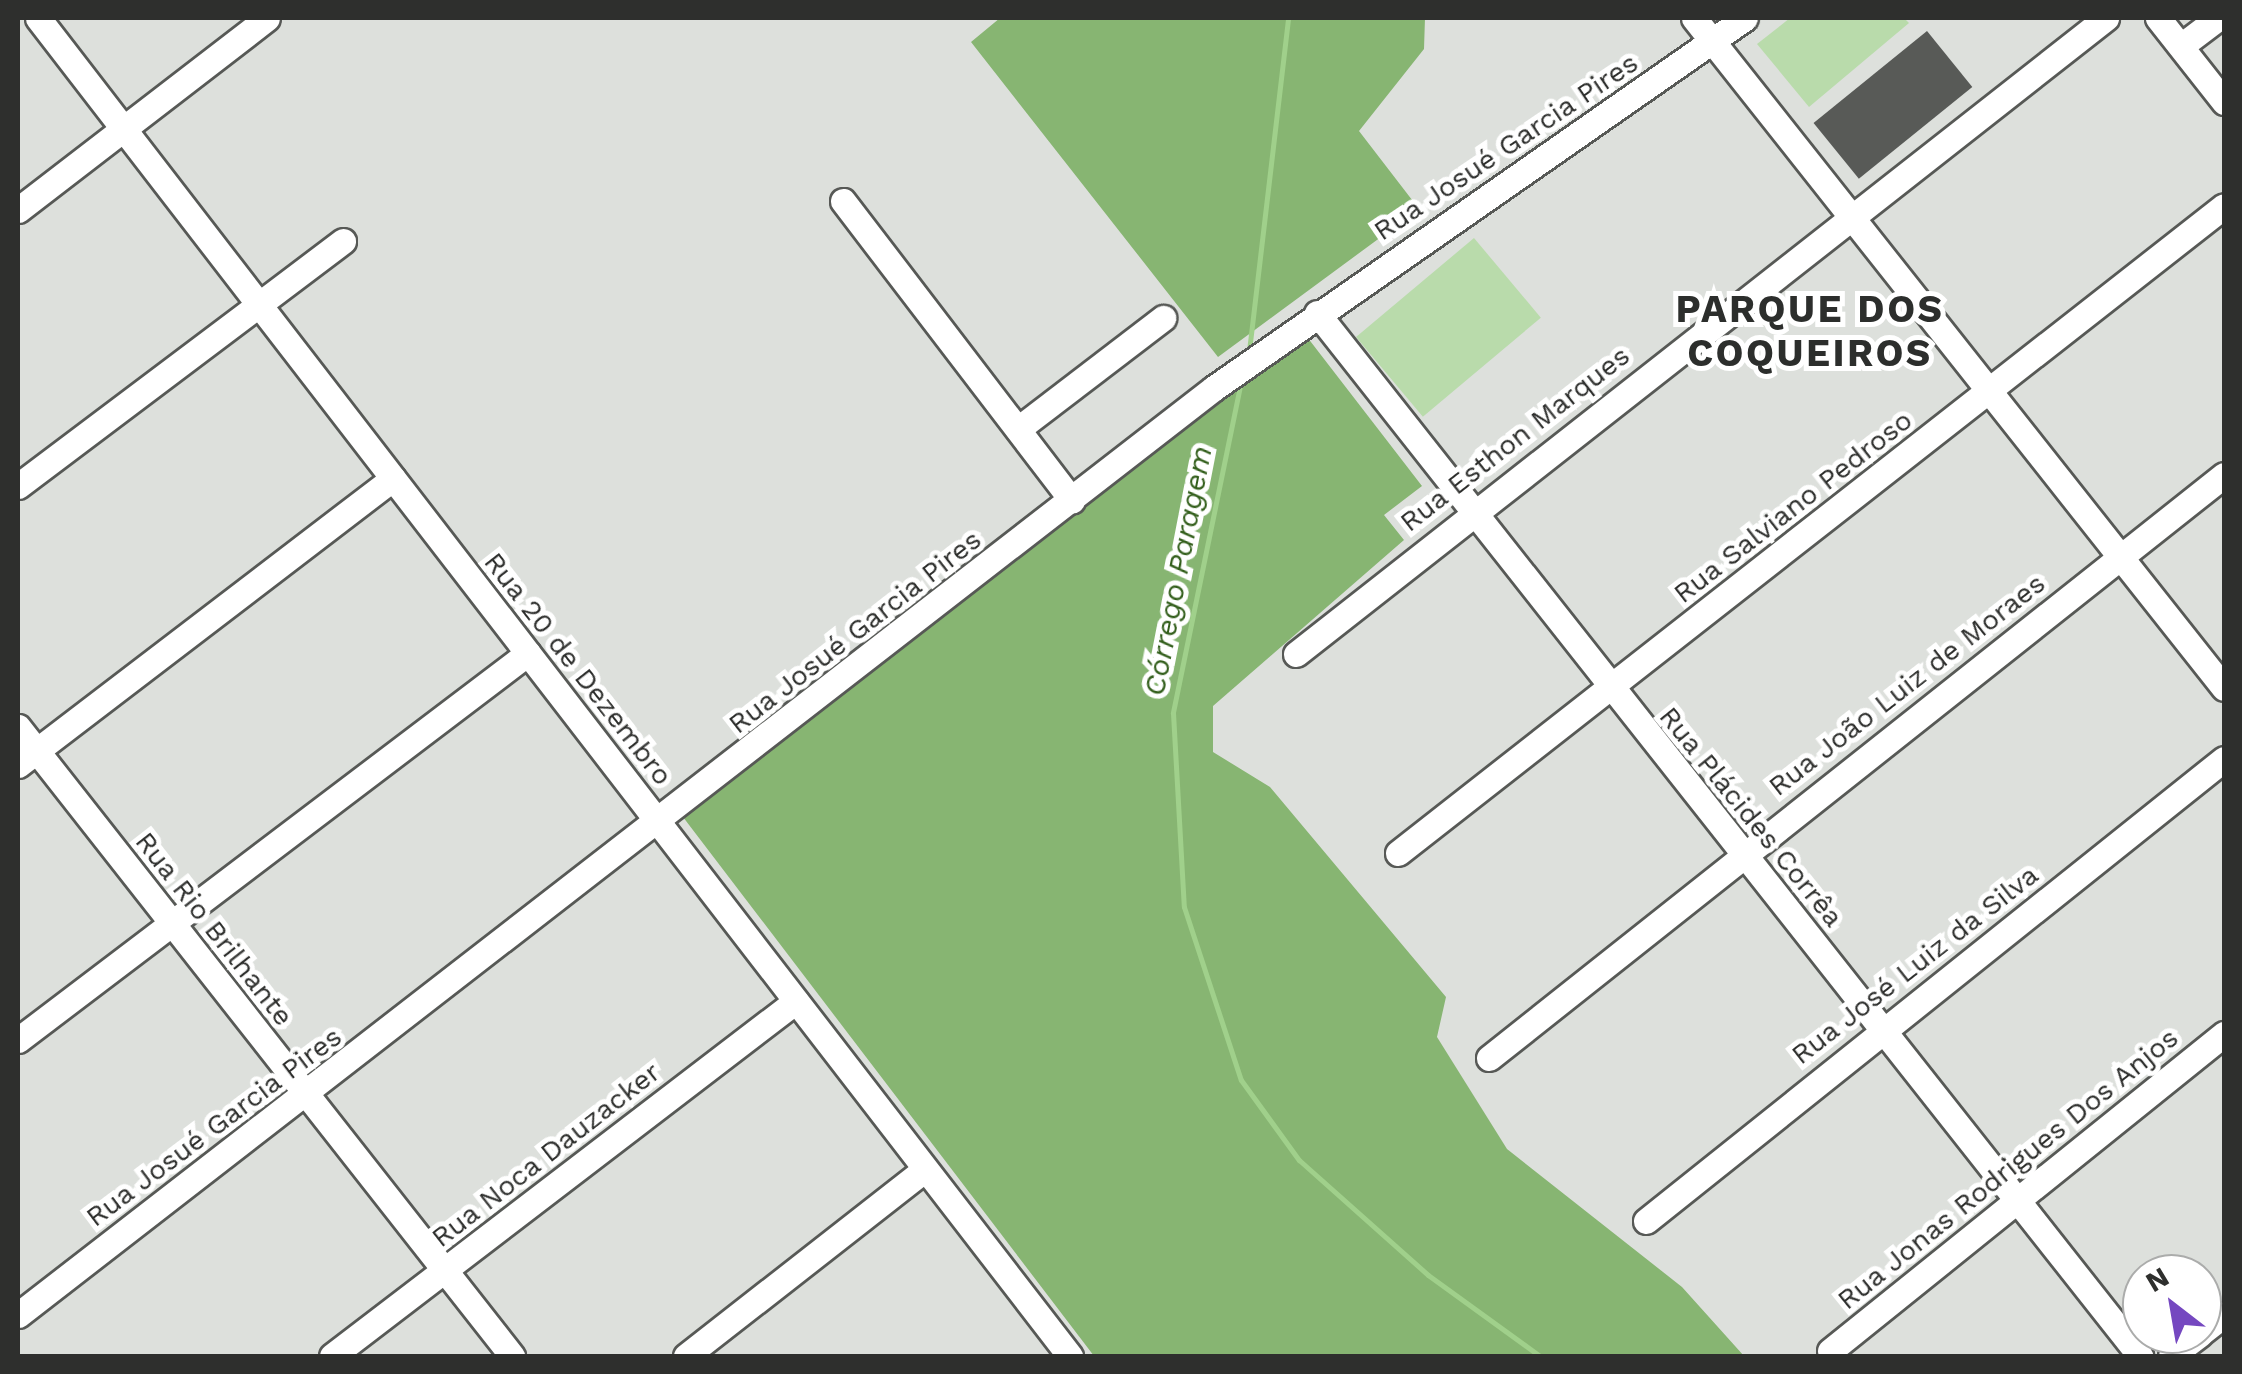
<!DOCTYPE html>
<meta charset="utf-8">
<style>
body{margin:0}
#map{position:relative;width:2242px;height:1374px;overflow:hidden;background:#dde0dc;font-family:"Work Sans",sans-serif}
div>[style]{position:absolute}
.green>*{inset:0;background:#b9dbab;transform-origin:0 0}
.forest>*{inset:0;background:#87b572}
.stream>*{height:5px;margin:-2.5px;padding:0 2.5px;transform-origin:2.5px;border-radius:2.5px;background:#a0d08b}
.building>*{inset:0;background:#585a57;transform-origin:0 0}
.roads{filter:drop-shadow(2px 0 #575956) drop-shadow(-2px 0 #575956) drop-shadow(0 2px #575956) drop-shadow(0 -2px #575956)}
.minor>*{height:25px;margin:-12.5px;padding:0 12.5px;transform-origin:12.5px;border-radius:12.5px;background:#fff}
span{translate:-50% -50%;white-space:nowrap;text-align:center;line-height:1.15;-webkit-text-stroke:10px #fff;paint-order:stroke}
.street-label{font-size:28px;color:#2e2f2d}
.water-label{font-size:30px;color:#335f1c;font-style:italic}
.district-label{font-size:38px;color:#2c2e2c;font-weight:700;letter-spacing:2.5px}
.frame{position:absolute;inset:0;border:20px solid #2e2f2d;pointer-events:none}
.north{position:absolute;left:2122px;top:1254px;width:100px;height:100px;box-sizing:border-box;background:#fff;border:2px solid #abacab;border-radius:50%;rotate:329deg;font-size:28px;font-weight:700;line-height:40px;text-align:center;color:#2e2f2d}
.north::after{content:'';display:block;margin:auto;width:35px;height:45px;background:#7548c0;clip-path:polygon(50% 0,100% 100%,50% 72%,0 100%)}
</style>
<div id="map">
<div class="green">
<i style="clip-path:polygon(1790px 18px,1904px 18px,1909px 23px,1809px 107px,1757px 44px)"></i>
<i style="left:1474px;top:238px;width:104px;height:154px;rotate:50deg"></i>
</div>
<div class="forest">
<i style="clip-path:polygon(1000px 18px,1425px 18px,1424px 49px,1359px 131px,1419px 209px,1218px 357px,971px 42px)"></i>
<i style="clip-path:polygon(1304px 333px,1422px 486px,1384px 515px,1404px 540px,1213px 706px,1213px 752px,1270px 787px,1446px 997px,1437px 1037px,1507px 1149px,1682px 1287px,1744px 1356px,1094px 1356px,683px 817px)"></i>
</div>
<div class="stream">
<i style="left:1249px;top:351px;width:335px;rotate:-83.3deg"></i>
<i style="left:1241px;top:381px;width:339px;rotate:101.6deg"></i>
<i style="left:1173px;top:713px;width:194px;rotate:86.8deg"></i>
<i style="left:1184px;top:907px;width:182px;rotate:71.8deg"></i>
<i style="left:1241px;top:1080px;width:99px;rotate:54.1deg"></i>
<i style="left:1299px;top:1160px;width:173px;rotate:41.7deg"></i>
<i style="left:1428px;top:1275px;width:138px;rotate:35.9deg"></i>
</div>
<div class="building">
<i style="left:1927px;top:31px;width:72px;height:146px;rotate:51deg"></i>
</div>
<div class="roads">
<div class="minor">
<i style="left:38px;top:18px;width:1690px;rotate:52.36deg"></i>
<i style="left:1694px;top:18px;width:854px;rotate:51.65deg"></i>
<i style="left:2158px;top:18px;width:107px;rotate:51.8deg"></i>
<i style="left:2181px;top:46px;width:46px;rotate:-37.1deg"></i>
<i style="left:843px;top:201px;width:377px;rotate:52.6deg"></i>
<i style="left:18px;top:210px;width:314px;rotate:-37.6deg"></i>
<i style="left:1317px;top:313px;width:1329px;rotate:51.72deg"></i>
<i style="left:1018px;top:429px;width:183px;rotate:-37.4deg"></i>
<i style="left:18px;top:486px;width:407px;rotate:-37deg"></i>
<i style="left:1296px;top:654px;width:1030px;rotate:-38.14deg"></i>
<i style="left:18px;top:727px;width:800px;rotate:51.85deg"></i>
<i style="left:18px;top:765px;width:472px;rotate:-37.4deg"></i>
<i style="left:1398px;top:853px;width:1049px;rotate:-38.07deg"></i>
<i style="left:18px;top:1040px;width:640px;rotate:-37.19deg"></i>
<i style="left:1489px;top:1058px;width:938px;rotate:-38.42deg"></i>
<i style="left:1646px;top:1221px;width:740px;rotate:-38.64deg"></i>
<i style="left:18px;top:1315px;width:1513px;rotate:-37.78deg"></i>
<i style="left:1214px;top:388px;width:647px;rotate:-34.87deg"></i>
<i style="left:2202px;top:1332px;width:28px;rotate:-38deg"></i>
<i style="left:1830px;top:1351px;width:506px;rotate:-38.82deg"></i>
<i style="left:332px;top:1356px;width:584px;rotate:-37.42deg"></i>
<i style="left:686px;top:1356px;width:303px;rotate:-38deg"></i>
<i style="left:2171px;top:1356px;width:36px;rotate:-37deg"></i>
</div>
</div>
<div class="street-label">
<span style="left:1506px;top:147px;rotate:-34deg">Rua Josué Garcia Pires</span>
<span style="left:1515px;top:439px;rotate:-38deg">Rua Esthon Marques</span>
<span style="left:1793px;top:507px;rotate:-38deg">Rua Salviano Pedroso</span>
<span style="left:855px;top:632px;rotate:-38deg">Rua Josué Garcia Pires</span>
<span style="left:578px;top:669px;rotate:52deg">Rua 20 de Dezembro</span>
<span style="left:1907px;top:685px;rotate:-38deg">Rua João Luiz de Moraes</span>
<span style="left:1751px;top:817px;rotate:51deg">Rua Plácides Corrêa</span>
<span style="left:214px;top:929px;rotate:52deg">Rua Rio Brilhante</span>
<span style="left:1915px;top:965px;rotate:-38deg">Rua José Luiz da Silva</span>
<span style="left:214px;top:1127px;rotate:-37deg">Rua Josué Garcia Pires</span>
<span style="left:546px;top:1155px;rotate:-38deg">Rua Noca Dauzacker</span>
<span style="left:2008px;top:1169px;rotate:-39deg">Rua Jonas Rodrigues Dos Anjos</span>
</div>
<div class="water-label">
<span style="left:1178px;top:571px;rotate:-79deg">Córrego Paragem</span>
</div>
<div class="district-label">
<span style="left:1810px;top:332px">PARQUE DOS<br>COQUEIROS</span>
</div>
<div class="frame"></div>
<div class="north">N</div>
</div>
